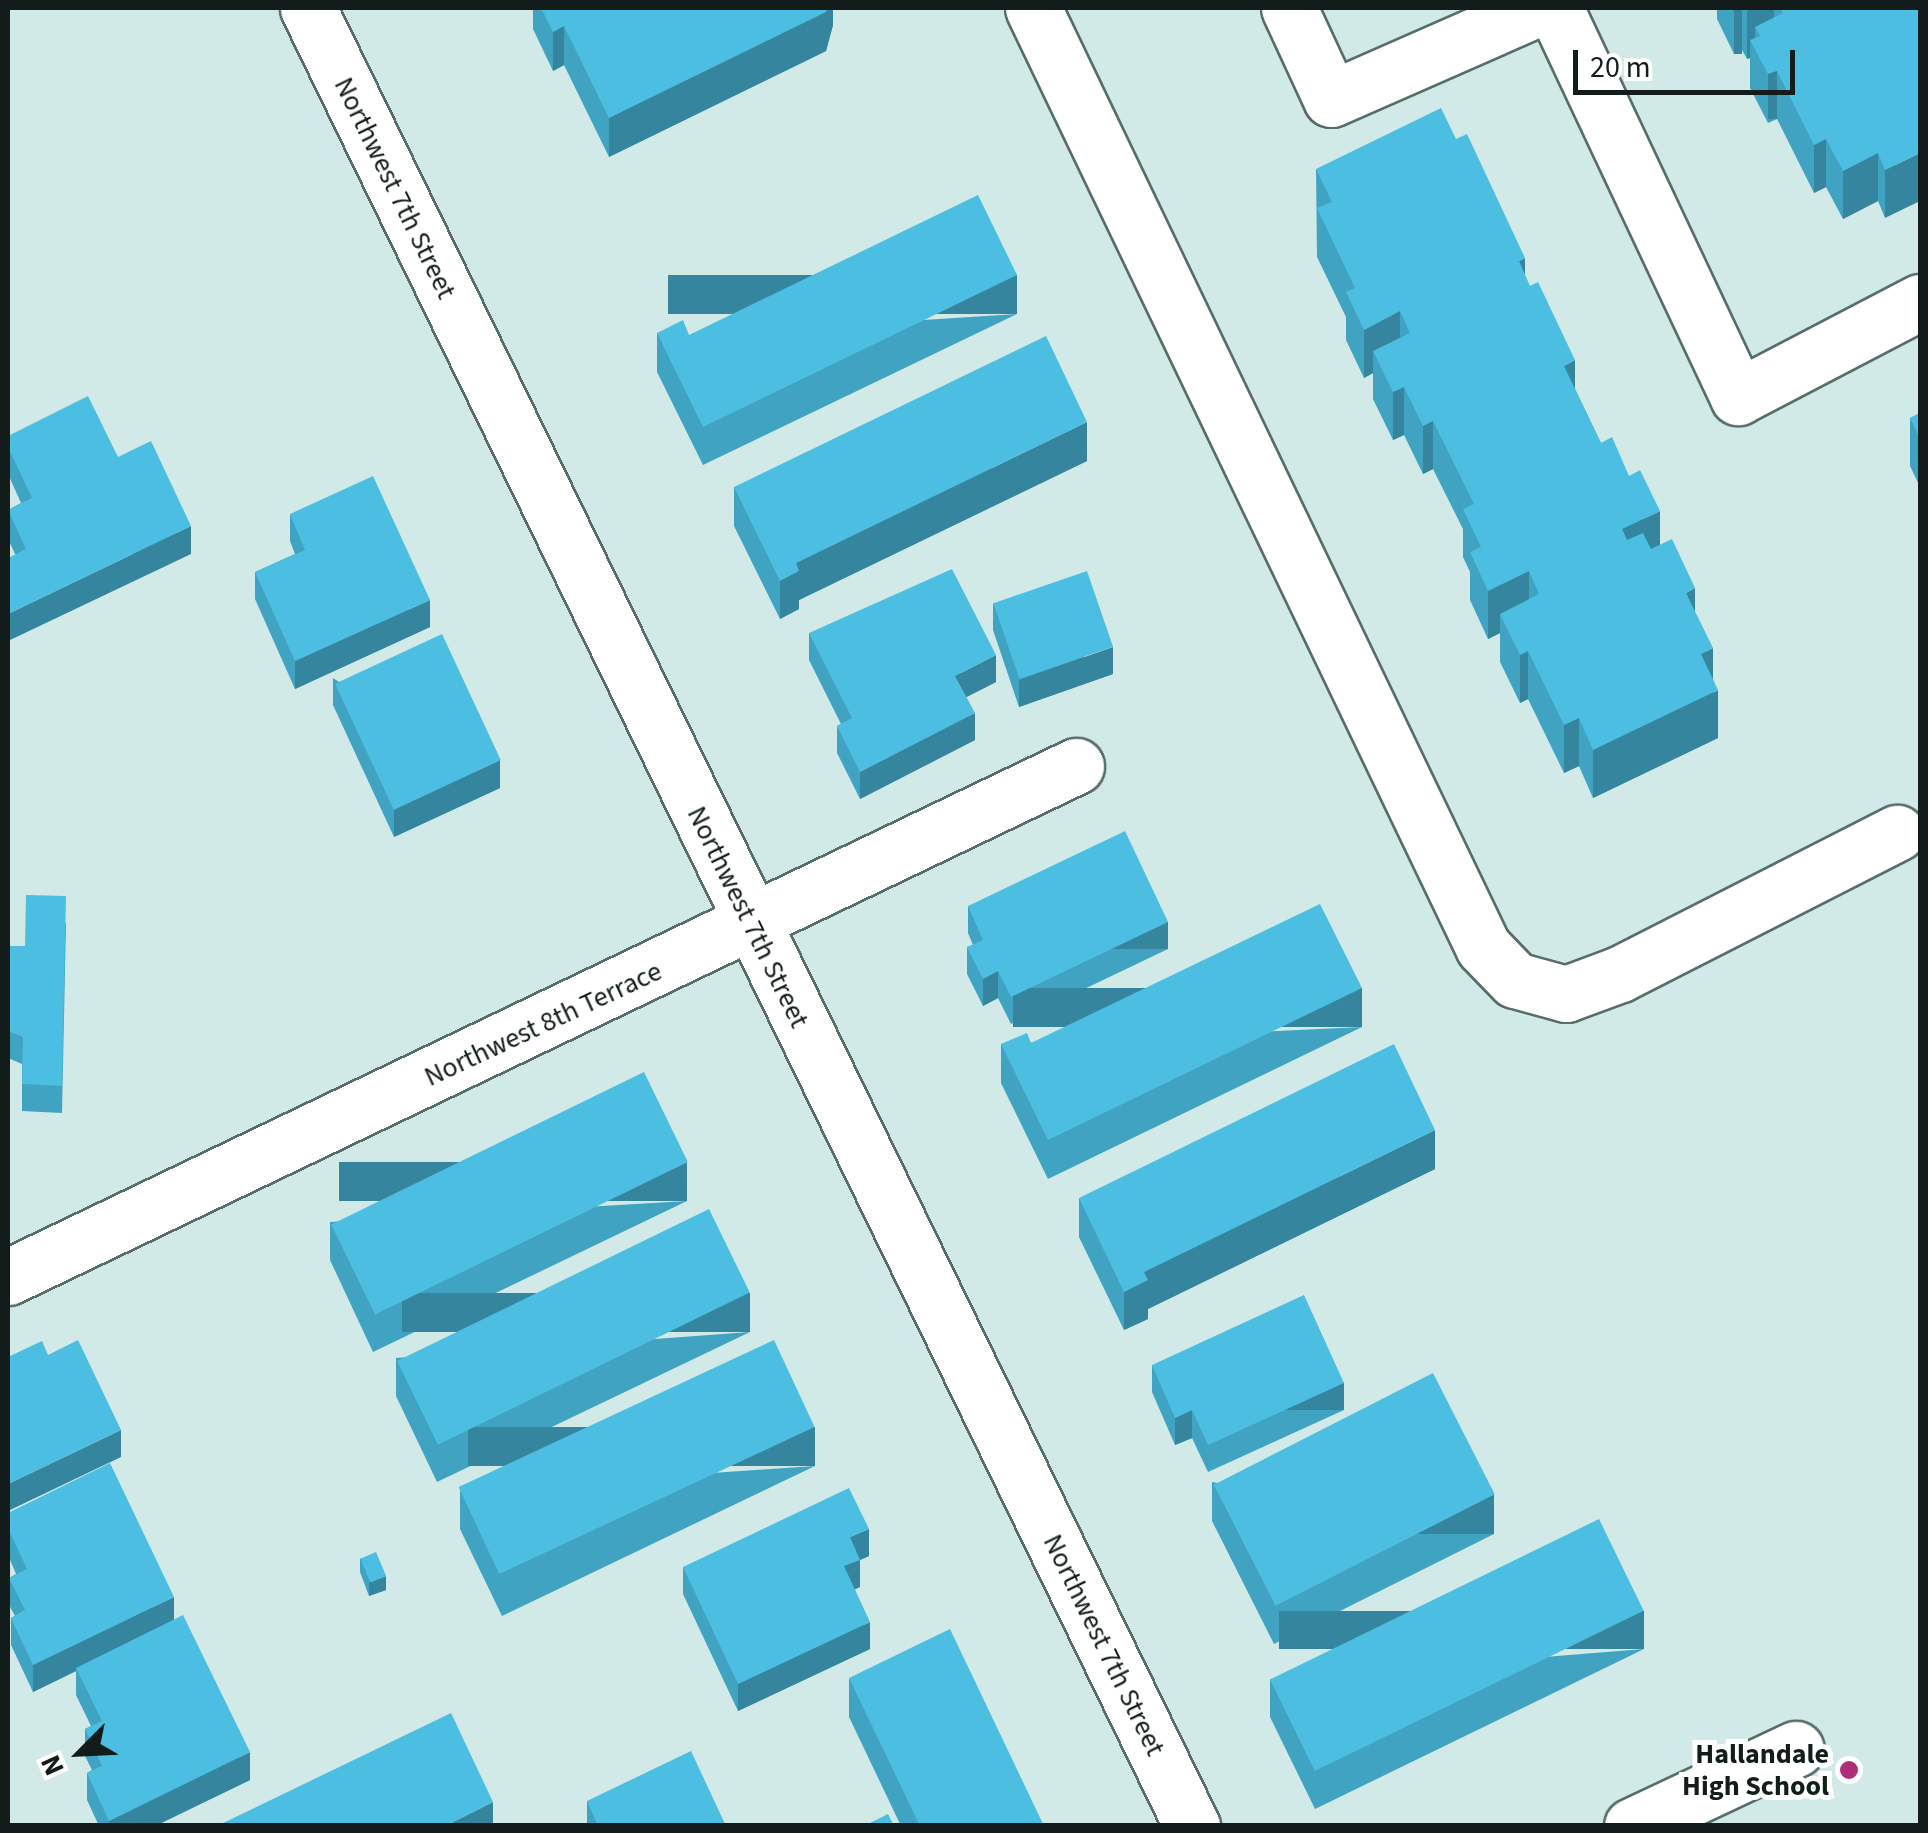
<!DOCTYPE html>
<style>
body{margin:0}
#map{position:relative;width:1928px;height:1833px;overflow:hidden;background:#d1eae8;font-family:"Source Sans 3",sans-serif}
div>[style]{position:absolute}
.roads{filter:drop-shadow(2px 0 #566d6b) drop-shadow(-2px 0 #566d6b) drop-shadow(0 2px #566d6b) drop-shadow(0 -2px #566d6b)}
.minor>*{height:55px;margin:-27.5px;padding:0 27.5px;transform-origin:27.5px;border-radius:27.5px;background:#fff}
.wall>*{inset:0;background:#41a3c2}
.shaded-wall>*{inset:0;background:#35859e;transform-origin:0 0}
.building>*{inset:0;background:#4cbee2;transform-origin:0 0}
.dots>*{width:28px;height:28px;translate:-50% -50%;box-sizing:border-box;border:5px solid #fff;border-radius:50%}
span{translate:-50% -50%;white-space:nowrap;text-align:center;line-height:1.15;-webkit-text-stroke:10px #fff;paint-order:stroke}
.street-label{font-size:28px;color:#121c1b}
.poi-label{font-size:28px;color:#121c1b;font-weight:700}
.right{translate:-100% -50%;text-align:right}
.frame{position:absolute;inset:0;border:10px solid #121c1b;pointer-events:none}
.north{position:absolute;left:30px;top:1703px;width:100px;height:100px;-webkit-text-stroke:8px #fff;paint-order:stroke;rotate:246deg;font-size:28px;font-weight:700;line-height:40px;text-align:center;color:#121c1b}
.north::after{content:'';display:block;margin:auto;width:35px;height:45px;background:#121c1b;clip-path:polygon(50% 0,100% 100%,50% 72%,0 100%)}
.scale{position:absolute;left:1573px;top:50px;width:222px;height:45px;box-sizing:border-box;border:5px solid #121c1b;border-top:0;padding-left:12px;font-size:30px;line-height:35px;white-space:nowrap;color:#121c1b;-webkit-text-stroke:8px #fff;paint-order:stroke}
</style>
<div id="map">
<div class="roads">
<div class="minor">
<i style="left:308px;top:8px;width:2022px;rotate:64.07deg"></i>
<i style="left:1033px;top:8px;width:1041px;rotate:64.39deg"></i>
<i style="left:1483px;top:947px;width:46px;rotate:45.9deg"></i>
<i style="left:1515px;top:980px;width:53px;rotate:15.4deg"></i>
<i style="left:1566px;top:994px;width:58px;rotate:-20.3deg"></i>
<i style="left:1620px;top:974px;width:311px;rotate:-27deg"></i>
<i style="left:1289px;top:8px;width:100px;rotate:65.2deg"></i>
<i style="left:1331px;top:99px;width:226px;rotate:-23.7deg"></i>
<i style="left:1555px;top:8px;width:430px;rotate:64.8deg"></i>
<i style="left:1738px;top:397px;width:205px;rotate:-27.6deg"></i>
<i style="left:8px;top:1277px;width:1184px;rotate:-25.57deg"></i>
<i style="left:1632px;top:1826px;width:181px;rotate:-25.2deg"></i>
</div>
</div>
<div class="wall">
<i style="clip-path:polygon(533px 8px,833px 8px,833px 25px,826px 51px,609px 157px,564px 65px,553px 71px,533px 29px)"></i>
<i style="clip-path:polygon(1717px 8px,1920px 8px,1885px 218px,1878px 201px,1843px 219px,1826px 187px,1814px 193px,1777px 119px,1768px 123px,1750px 88px,1750px 58px,1747px 59px,1742px 50px,1734px 54px,1717px 19px)"></i>
<i style="clip-path:polygon(1316px 169px,1525px 276px,1575px 389px,1601px 443px,1660px 545px,1695px 613px,1713px 679px,1718px 738px,1593px 798px,1579px 766px,1564px 773px,1528px 699px,1520px 703px,1500px 662px,1500px 633px,1488px 639px,1470px 600px,1470px 572px,1463px 557px,1463px 529px,1433px 469px,1423px 474px,1404px 435px,1393px 440px,1373px 399px,1373px 373px,1364px 378px,1346px 340px,1346px 317px,1317px 257px)"></i>
<i style="clip-path:polygon(1017px 314px,703px 465px,657px 372px,657px 333px,689px 335px)"></i>
<i style="clip-path:polygon(1920px 413px,1920px 487px,1910px 466px,1910px 418px)"></i>
<i style="clip-path:polygon(8px 436px,118px 457px,191px 554px,15px 554px,8px 539px,8px 510px,21px 503px,8px 474px)"></i>
<i style="clip-path:polygon(1087px 461px,799px 600px,799px 609px,780px 619px,734px 526px,734px 487px)"></i>
<i style="clip-path:polygon(290px 514px,430px 627px,295px 689px,255px 599px,255px 572px,295px 554px,290px 541px)"></i>
<i style="clip-path:polygon(993px 603px,1113px 674px,1019px 707px,993px 630px)"></i>
<i style="clip-path:polygon(809px 633px,996px 682px,966px 697px,975px 740px,860px 799px,837px 753px,837px 726px,841px 724px,809px 660px)"></i>
<i style="clip-path:polygon(333px 678px,500px 788px,394px 837px,333px 705px)"></i>
<i style="clip-path:polygon(968px 906px,1168px 949px,1011px 1024px,998px 998px,983px 1006px,967px 974px,967px 947px,973px 945px,968px 933px)"></i>
<i style="clip-path:polygon(66px 923px,62px 1113px,22px 1111px,22px 1064px,8px 1058px,8px 946px,25px 946px)"></i>
<i style="clip-path:polygon(1362px 1027px,1048px 1179px,1001px 1083px,1001px 1044px)"></i>
<i style="clip-path:polygon(1435px 1169px,1148px 1309px,1148px 1319px,1124px 1330px,1079px 1237px,1079px 1198px)"></i>
<i style="clip-path:polygon(687px 1201px,373px 1352px,330px 1260px,330px 1222px)"></i>
<i style="clip-path:polygon(750px 1332px,437px 1482px,396px 1396px,396px 1358px)"></i>
<i style="clip-path:polygon(1152px 1365px,1344px 1410px,1208px 1472px,1192px 1438px,1175px 1445px,1152px 1392px)"></i>
<i style="clip-path:polygon(815px 1466px,502px 1616px,460px 1529px,460px 1490px)"></i>
<i style="clip-path:polygon(1212px 1482px,1494px 1534px,1274px 1644px,1212px 1521px)"></i>
<i style="clip-path:polygon(8px 1513px,174px 1620px,250px 1780px,155px 1826px,99px 1826px,87px 1800px,87px 1773px,92px 1770px,85px 1756px,85px 1729px,91px 1726px,76px 1695px,76px 1671px,33px 1692px,11px 1645px,11px 1618px,15px 1616px,9px 1605px,9px 1578px,16px 1574px,8px 1555px)"></i>
<i style="clip-path:polygon(869px 1556px,860px 1560px,860px 1587px,855px 1589px,870px 1649px,738px 1711px,683px 1594px,683px 1567px)"></i>
<i style="clip-path:polygon(360px 1558px,386px 1590px,369px 1596px,360px 1572px)"></i>
<i style="clip-path:polygon(1644px 1649px,1315px 1809px,1270px 1717px,1270px 1679px)"></i>
<i style="clip-path:polygon(849px 1678px,1044px 1826px,901px 1826px,849px 1717px)"></i>
<i style="clip-path:polygon(587px 1801px,726px 1826px,587px 1826px)"></i>
</div>
<div class="shaded-wall">
<i style="clip-path:polygon(828px 8px,833px 8px,833px 25px,826px 51px,609px 157px,609px 118px)"></i>
<i style="left:1734px;top:8px;width:8px;height:46px"></i>
<i style="clip-path:polygon(1753px 8px,1774px 8px,1774px 44px,1760px 36px,1755px 27px,1755px 49px,1750px 40px,1750px 58px,1747px 59px,1747px 11px)"></i>
<i style="clip-path:polygon(564px 26px,564px 65px,553px 71px,553px 32px)"></i>
<i style="left:1777px;top:71px;width:48px;height:9px;rotate:90deg"></i>
<i style="clip-path:polygon(1826px 139px,1826px 187px,1814px 193px,1814px 145px)"></i>
<i style="clip-path:polygon(1878px 153px,1878px 201px,1843px 219px,1843px 171px)"></i>
<i style="clip-path:polygon(1920px 153px,1920px 201px,1885px 218px,1885px 170px)"></i>
<i style="clip-path:polygon(1525px 258px,1525px 306px,1519px 261px)"></i>
<i style="left:1017px;top:275px;width:39px;height:349px;rotate:90deg"></i>
<i style="clip-path:polygon(1400px 311px,1400px 359px,1373px 351px,1373px 373px,1364px 378px,1364px 330px)"></i>
<i style="clip-path:polygon(1575px 360px,1575px 409px,1564px 366px)"></i>
<i style="clip-path:polygon(1404px 387px,1404px 435px,1393px 440px,1393px 392px)"></i>
<i style="clip-path:polygon(1433px 421px,1433px 469px,1423px 474px,1423px 426px)"></i>
<i style="clip-path:polygon(1087px 422px,1087px 461px,799px 600px,799px 609px,780px 619px,780px 581px,796px 563px)"></i>
<i style="clip-path:polygon(1660px 511px,1660px 559px,1622px 577px,1622px 529px)"></i>
<i style="clip-path:polygon(191px 526px,191px 554px,8px 641px,8px 614px)"></i>
<i style="clip-path:polygon(1529px 571px,1529px 619px,1500px 614px,1500px 633px,1488px 639px,1488px 591px)"></i>
<i style="clip-path:polygon(1695px 588px,1695px 636px,1686px 593px)"></i>
<i style="clip-path:polygon(430px 600px,430px 627px,295px 689px,295px 661px)"></i>
<i style="clip-path:polygon(1113px 647px,1113px 674px,1019px 707px,1019px 680px)"></i>
<i style="clip-path:polygon(1713px 648px,1713px 693px,1718px 690px,1718px 738px,1593px 798px,1593px 750px,1701px 654px)"></i>
<i style="clip-path:polygon(1528px 651px,1528px 699px,1520px 703px,1520px 655px)"></i>
<i style="clip-path:polygon(996px 655px,996px 682px,955px 703px,955px 676px)"></i>
<i style="clip-path:polygon(975px 713px,975px 740px,860px 799px,860px 772px)"></i>
<i style="clip-path:polygon(1579px 718px,1579px 766px,1564px 773px,1564px 725px)"></i>
<i style="clip-path:polygon(500px 760px,500px 788px,394px 837px,394px 810px)"></i>
<i style="left:1168px;top:922px;width:27px;height:174px;rotate:90deg"></i>
<i style="clip-path:polygon(998px 971px,998px 998px,983px 1006px,983px 979px)"></i>
<i style="left:1362px;top:988px;width:39px;height:349px;rotate:90deg"></i>
<i style="clip-path:polygon(1435px 1130px,1435px 1169px,1148px 1309px,1148px 1319px,1124px 1330px,1124px 1292px,1144px 1272px)"></i>
<i style="left:687px;top:1162px;width:39px;height:348px;rotate:90deg"></i>
<i style="left:750px;top:1293px;width:39px;height:348px;rotate:90deg"></i>
<i style="left:1344px;top:1383px;width:27px;height:149px;rotate:90deg"></i>
<i style="clip-path:polygon(1192px 1410px,1192px 1438px,1175px 1445px,1175px 1418px)"></i>
<i style="left:815px;top:1427px;width:39px;height:347px;rotate:90deg"></i>
<i style="clip-path:polygon(121px 1430px,121px 1457px,8px 1511px,8px 1484px)"></i>
<i style="left:1494px;top:1495px;width:39px;height:246px;rotate:90deg"></i>
<i style="clip-path:polygon(869px 1529px,869px 1556px,860px 1560px,860px 1587px,844px 1594px,844px 1566px,850px 1537px)"></i>
<i style="clip-path:polygon(386px 1576px,386px 1590px,369px 1596px,369px 1582px)"></i>
<i style="clip-path:polygon(174px 1597px,174px 1624px,76px 1668px,76px 1671px,33px 1692px,33px 1665px)"></i>
<i style="left:1644px;top:1611px;width:38px;height:365px;rotate:90deg"></i>
<i style="clip-path:polygon(870px 1622px,870px 1649px,738px 1711px,738px 1684px)"></i>
<i style="clip-path:polygon(250px 1752px,250px 1780px,155px 1826px,109px 1826px,109px 1821px)"></i>
<i style="clip-path:polygon(493px 1802px,493px 1826px,445px 1826px)"></i>
</div>
<div class="building">
<i style="clip-path:polygon(541px 8px,828px 8px,826px 12px,609px 118px,564px 26px,553px 32px)"></i>
<i style="clip-path:polygon(1780px 8px,1920px 8px,1920px 153px,1885px 170px,1878px 153px,1843px 171px,1826px 139px,1814px 145px,1777px 71px,1768px 74px,1750px 40px,1760px 36px,1755px 27px,1783px 13px)"></i>
<i style="clip-path:polygon(1441px 108px,1456px 139px,1467px 134px,1525px 258px,1519px 261px,1530px 286px,1538px 282px,1575px 360px,1564px 366px,1601px 443px,1612px 437px,1629px 476px,1640px 470px,1660px 511px,1622px 529px,1627px 540px,1643px 533px,1651px 549px,1672px 539px,1695px 588px,1686px 593px,1713px 648px,1701px 654px,1718px 690px,1593px 750px,1579px 718px,1564px 725px,1528px 651px,1520px 655px,1500px 614px,1539px 594px,1529px 571px,1488px 591px,1470px 552px,1481px 547px,1463px 509px,1474px 504px,1433px 421px,1423px 426px,1404px 387px,1393px 392px,1373px 351px,1410px 333px,1400px 311px,1364px 330px,1346px 292px,1355px 288px,1317px 208px,1332px 202px,1316px 169px)"></i>
<i style="clip-path:polygon(978px 195px,1017px 275px,703px 427px,657px 333px,683px 320px,689px 335px)"></i>
<i style="clip-path:polygon(1046px 336px,1087px 422px,796px 563px,799px 571px,780px 581px,734px 487px)"></i>
<i style="clip-path:polygon(88px 396px,118px 457px,151px 441px,191px 526px,8px 614px,8px 558px,26px 549px,8px 510px,32px 498px,8px 447px,8px 436px)"></i>
<i style="clip-path:polygon(1920px 413px,1920px 439px,1910px 418px)"></i>
<i style="clip-path:polygon(373px 476px,430px 600px,295px 661px,255px 572px,305px 550px,290px 514px)"></i>
<i style="clip-path:polygon(952px 569px,996px 655px,955px 676px,975px 713px,860px 772px,837px 726px,852px 718px,809px 633px)"></i>
<i style="left:1087px;top:571px;width:80px;height:99px;rotate:71deg"></i>
<i style="left:442px;top:634px;width:139px;height:118px;rotate:65deg"></i>
<i style="clip-path:polygon(1125px 831px,1168px 922px,1011px 997px,998px 971px,983px 979px,967px 947px,983px 940px,968px 906px)"></i>
<i style="clip-path:polygon(26px 895px,66px 896px,62px 1086px,22px 1084px,23px 1037px,8px 1031px,8px 946px,25px 946px)"></i>
<i style="clip-path:polygon(1320px 904px,1362px 988px,1048px 1140px,1001px 1044px,1027px 1033px,1031px 1043px)"></i>
<i style="clip-path:polygon(1394px 1044px,1435px 1130px,1144px 1272px,1148px 1280px,1124px 1292px,1079px 1198px)"></i>
<i style="left:644px;top:1072px;width:100px;height:348px;rotate:64deg"></i>
<i style="left:709px;top:1209px;width:93px;height:347px;rotate:64deg"></i>
<i style="clip-path:polygon(1304px 1295px,1344px 1383px,1208px 1445px,1192px 1410px,1175px 1418px,1152px 1365px)"></i>
<i style="clip-path:polygon(78px 1340px,121px 1430px,8px 1484px,8px 1357px,42px 1341px,48px 1355px)"></i>
<i style="left:774px;top:1340px;width:96px;height:348px;rotate:65deg"></i>
<i style="left:1433px;top:1373px;width:136px;height:246px;rotate:63deg"></i>
<i style="clip-path:polygon(110px 1463px,174px 1597px,33px 1665px,11px 1618px,25px 1610px,9px 1578px,27px 1569px,8px 1528px,8px 1513px)"></i>
<i style="clip-path:polygon(849px 1488px,869px 1529px,850px 1537px,860px 1560px,844px 1566px,870px 1622px,738px 1684px,683px 1567px)"></i>
<i style="left:1599px;top:1519px;width:102px;height:366px;rotate:64deg"></i>
<i style="left:376px;top:1552px;width:26px;height:17px;rotate:67deg"></i>
<i style="clip-path:polygon(183px 1615px,250px 1752px,109px 1821px,87px 1773px,102px 1766px,85px 1729px,102px 1721px,76px 1668px)"></i>
<i style="clip-path:polygon(950px 1629px,1044px 1826px,920px 1826px,849px 1678px)"></i>
<i style="clip-path:polygon(451px 1713px,493px 1802px,445px 1826px,217px 1826px)"></i>
<i style="clip-path:polygon(691px 1751px,726px 1826px,598px 1826px,587px 1801px)"></i>
<i style="clip-path:polygon(888px 1814px,894px 1826px,864px 1826px)"></i>
</div>
<div class="dots">
<i style="left:1849px;top:1770px;background:#b02e78"></i>
</div>
<div class="street-label">
<span style="left:395px;top:188px;rotate:64deg">Northwest 7th Street</span>
<span style="left:748px;top:917px;rotate:64deg">Northwest 7th Street</span>
<span style="left:543px;top:1024px;rotate:-25deg">Northwest 8th Terrace</span>
<span style="left:1104px;top:1645px;rotate:64deg">Northwest 7th Street</span>
</div>
<div class="poi-label">
<span class="right" style="left:1829px;top:1770px">Hallandale<br>High School</span>
</div>
<div class="frame"></div>
<div class="north">N</div>
<div class="scale">20 m</div>
</div>
